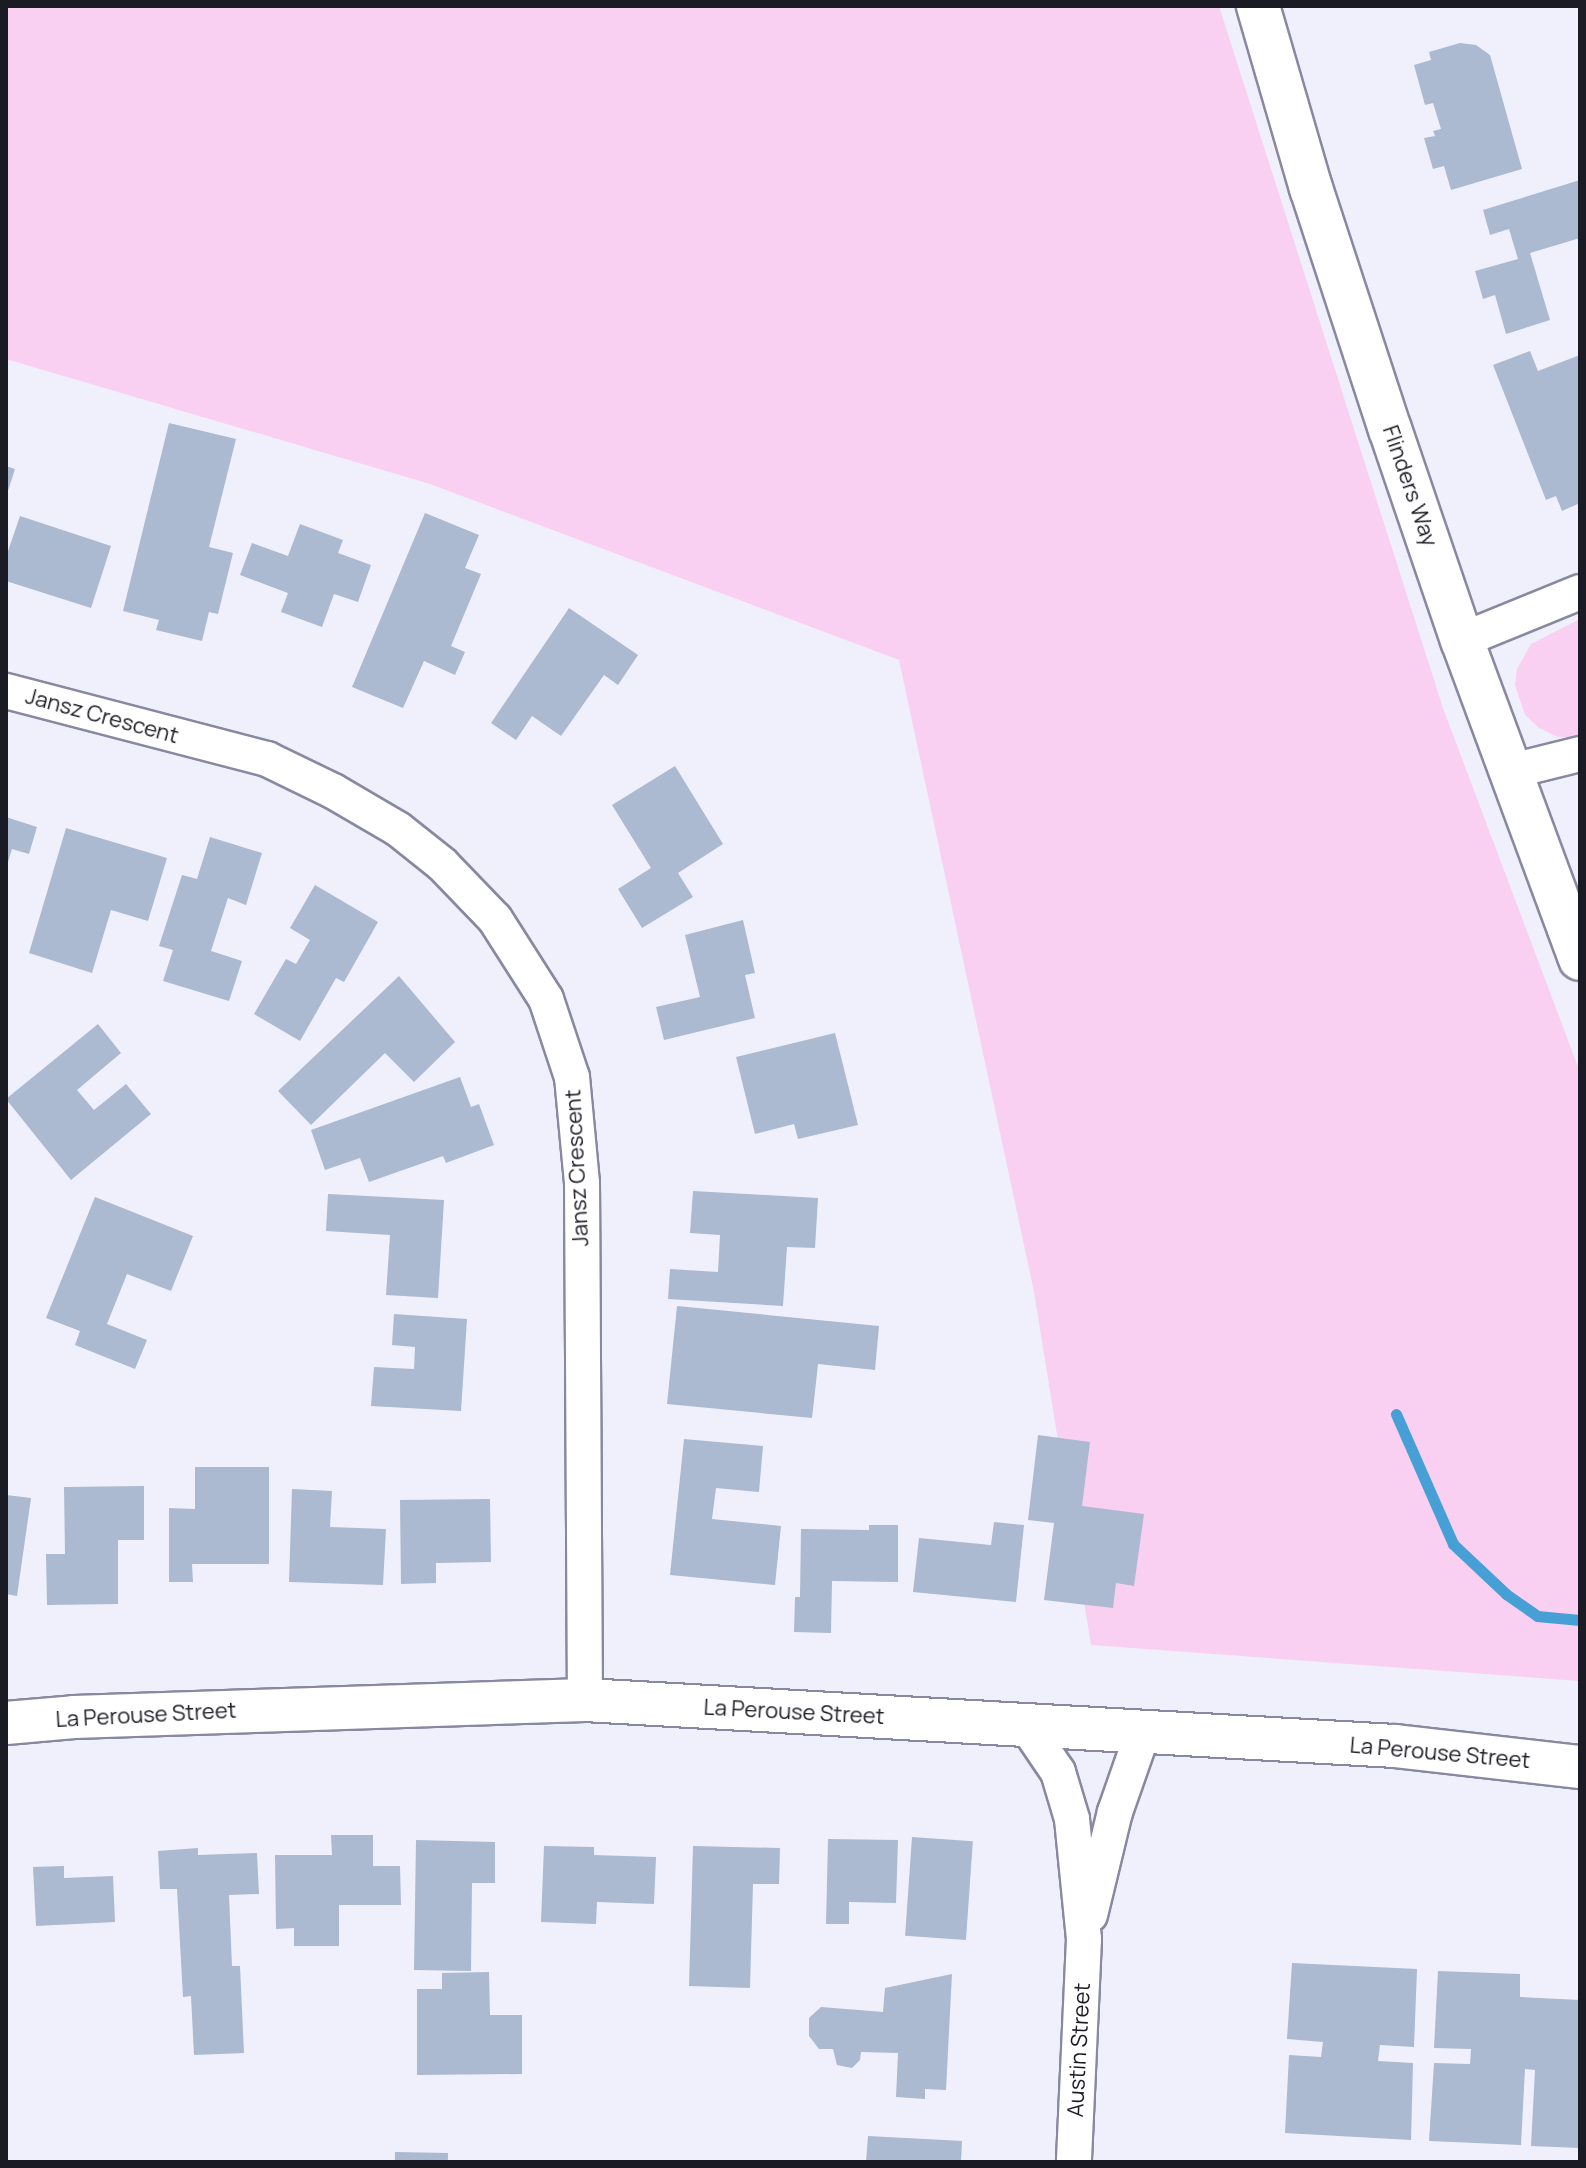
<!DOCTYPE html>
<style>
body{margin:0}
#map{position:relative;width:1586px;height:2168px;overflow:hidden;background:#f0f0fc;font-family:Manrope,sans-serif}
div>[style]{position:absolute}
.green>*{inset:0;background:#f9d0f1}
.stream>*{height:11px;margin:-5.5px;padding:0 5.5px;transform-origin:5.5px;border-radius:5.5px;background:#47a0d5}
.building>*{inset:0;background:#abb9d1;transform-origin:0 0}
.roads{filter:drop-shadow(2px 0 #8988a2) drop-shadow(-2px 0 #8988a2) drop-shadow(0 2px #8988a2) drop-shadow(0 -2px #8988a2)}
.minor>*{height:34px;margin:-17px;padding:0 17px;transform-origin:17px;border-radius:17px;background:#fff}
.tertiary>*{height:42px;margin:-21px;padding:0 21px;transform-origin:21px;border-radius:21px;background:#fff}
span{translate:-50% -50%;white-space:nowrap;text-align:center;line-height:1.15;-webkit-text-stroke:6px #fff;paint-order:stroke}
.street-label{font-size:22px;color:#1b1b25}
.frame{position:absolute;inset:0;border:8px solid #1b1b25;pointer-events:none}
</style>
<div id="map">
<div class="green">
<i style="clip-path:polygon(6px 6px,1219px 6px,1443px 708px,1580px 1072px,1580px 1681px,1091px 1645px,1034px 1292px,899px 660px,430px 484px,6px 359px)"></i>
<i style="clip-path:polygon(1580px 619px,1580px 737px,1558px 737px,1539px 728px,1525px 715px,1515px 685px,1517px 669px,1531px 644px)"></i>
</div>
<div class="stream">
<i style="left:1396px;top:1414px;width:142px;rotate:66.3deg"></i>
<i style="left:1453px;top:1544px;width:73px;rotate:43.3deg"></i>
<i style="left:1506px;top:1594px;width:38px;rotate:35deg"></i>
<i style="left:1537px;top:1616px;width:43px;rotate:5.3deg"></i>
</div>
<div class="building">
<i style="clip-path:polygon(1460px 43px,1476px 45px,1490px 55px,1522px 169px,1451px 190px,1444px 166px,1433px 169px,1424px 138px,1435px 136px,1433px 131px,1441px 129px,1433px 103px,1425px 105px,1414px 65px,1431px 60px,1429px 52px)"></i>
<i style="clip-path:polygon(1580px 180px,1580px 238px,1530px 253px,1550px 320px,1506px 334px,1495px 295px,1483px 299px,1475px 271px,1518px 259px,1509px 229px,1490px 235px,1483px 210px)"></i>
<i style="clip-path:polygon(1530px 351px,1538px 371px,1580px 355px,1580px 503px,1562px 511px,1556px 496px,1546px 500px,1493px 365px)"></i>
<i style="clip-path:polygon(169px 423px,236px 439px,209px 547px,233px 553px,218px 614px,209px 612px,202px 641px,156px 630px,159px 620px,123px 611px)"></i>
<i style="clip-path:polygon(6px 466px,15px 469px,7px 494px,6px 494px)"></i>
<i style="clip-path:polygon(425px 513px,479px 535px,465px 568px,481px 574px,451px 646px,465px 652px,455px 675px,424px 661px,403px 708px,352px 687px)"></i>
<i style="clip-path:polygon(20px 516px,111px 546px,91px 608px,6px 581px,6px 557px)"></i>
<i style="clip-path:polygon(300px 524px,343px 540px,338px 553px,371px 565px,358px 602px,334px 594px,322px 627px,281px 612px,288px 593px,240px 575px,252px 543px,288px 556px)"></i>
<i style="clip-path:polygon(569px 608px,638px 655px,618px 685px,604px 675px,561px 736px,532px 716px,516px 740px,491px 723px)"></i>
<i style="clip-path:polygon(675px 766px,723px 844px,678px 873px,693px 897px,642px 928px,618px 889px,651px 868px,612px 805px)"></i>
<i style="clip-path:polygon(6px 817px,37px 827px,29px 854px,12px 849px,7px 865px)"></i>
<i style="clip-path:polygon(66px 828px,167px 858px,148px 921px,111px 910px,92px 973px,29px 953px)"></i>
<i style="clip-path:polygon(210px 837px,262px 853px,246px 905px,228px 898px,211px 951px,242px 961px,229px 1001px,163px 981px,173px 950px,159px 946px,182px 875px,197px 879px)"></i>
<i style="clip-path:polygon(315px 885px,378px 922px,344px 982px,336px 978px,300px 1041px,254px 1014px,286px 959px,296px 964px,310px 940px,290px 928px)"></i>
<i style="clip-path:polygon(743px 920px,755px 973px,745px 975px,755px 1018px,664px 1040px,656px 1007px,700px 997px,685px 935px)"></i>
<i style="clip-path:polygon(399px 976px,455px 1042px,414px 1082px,385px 1053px,311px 1125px,278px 1091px)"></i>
<i style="clip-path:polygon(98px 1024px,121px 1053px,77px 1090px,94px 1110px,126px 1084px,151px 1114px,71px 1180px,6px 1099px)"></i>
<i style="clip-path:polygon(835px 1033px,858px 1125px,798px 1139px,794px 1124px,755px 1134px,736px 1057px)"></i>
<i style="clip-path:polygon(460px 1077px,471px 1107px,479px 1104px,494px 1145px,446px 1163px,443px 1156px,369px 1182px,360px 1158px,325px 1170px,311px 1130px)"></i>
<i style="clip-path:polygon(693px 1191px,818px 1198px,815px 1248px,787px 1247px,783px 1306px,668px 1299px,670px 1269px,718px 1272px,720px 1235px,690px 1233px)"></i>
<i style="clip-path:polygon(328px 1194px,444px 1200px,438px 1298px,386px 1295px,390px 1235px,326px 1231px)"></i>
<i style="clip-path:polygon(95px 1197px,193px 1236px,171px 1291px,127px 1274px,107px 1324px,147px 1340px,135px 1369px,75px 1345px,80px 1331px,46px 1318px)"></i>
<i style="clip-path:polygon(677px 1306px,879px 1326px,875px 1370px,818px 1364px,812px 1418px,667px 1404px)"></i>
<i style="clip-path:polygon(394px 1314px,467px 1319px,461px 1411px,371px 1406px,374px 1367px,414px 1369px,415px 1347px,392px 1345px)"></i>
<i style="clip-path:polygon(1038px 1435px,1090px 1442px,1082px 1506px,1144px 1514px,1134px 1586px,1116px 1583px,1113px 1608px,1044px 1600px,1054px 1523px,1028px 1520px)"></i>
<i style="clip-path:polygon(684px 1439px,763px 1446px,759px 1492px,716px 1488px,712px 1519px,781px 1526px,775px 1585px,670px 1575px)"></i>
<i style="clip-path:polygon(195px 1467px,269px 1467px,269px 1564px,192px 1564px,193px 1582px,169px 1582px,169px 1508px,195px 1509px)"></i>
<i style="clip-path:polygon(144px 1486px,144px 1540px,118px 1540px,118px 1604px,47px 1605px,46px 1554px,65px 1554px,64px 1487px)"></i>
<i style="clip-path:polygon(292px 1489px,332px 1491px,330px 1527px,386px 1529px,383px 1585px,289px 1582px)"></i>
<i style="clip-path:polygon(6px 1495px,31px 1498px,17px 1596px,6px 1594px)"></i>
<i style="clip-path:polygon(490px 1499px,491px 1562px,436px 1563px,436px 1583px,401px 1584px,400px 1500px)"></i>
<i style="clip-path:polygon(994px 1522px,1024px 1525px,1016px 1602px,913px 1592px,919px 1538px,991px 1545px)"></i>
<i style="clip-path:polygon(869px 1525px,898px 1525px,898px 1582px,832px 1581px,831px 1633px,794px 1632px,795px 1597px,800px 1597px,801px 1529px,869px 1530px)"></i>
<i style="clip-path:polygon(331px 1835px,373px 1835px,373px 1866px,400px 1866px,401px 1905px,339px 1905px,339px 1946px,294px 1946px,294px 1928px,276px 1929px,275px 1855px,332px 1855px)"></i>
<i style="left:912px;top:1837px;width:61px;height:99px;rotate:4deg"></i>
<i style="clip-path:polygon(828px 1839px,898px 1840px,896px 1903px,849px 1902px,849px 1924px,826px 1924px)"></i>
<i style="clip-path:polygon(416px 1840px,495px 1842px,495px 1883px,472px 1883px,471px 1971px,414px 1970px)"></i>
<i style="clip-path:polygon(544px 1846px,594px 1847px,594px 1855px,656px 1857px,654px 1904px,597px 1902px,596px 1924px,541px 1922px)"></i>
<i style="clip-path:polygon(693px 1846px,780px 1848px,779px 1884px,753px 1884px,750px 1988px,689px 1986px)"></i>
<i style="clip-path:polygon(198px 1848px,198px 1855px,257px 1853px,259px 1894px,229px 1895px,232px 1966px,240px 1966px,244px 2053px,194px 2055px,191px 1996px,183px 1997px,177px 1889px,160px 1889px,158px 1851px)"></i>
<i style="clip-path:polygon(64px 1866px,64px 1878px,113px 1876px,115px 1922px,36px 1926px,33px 1867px)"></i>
<i style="clip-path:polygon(1292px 1963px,1417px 1969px,1414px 2047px,1380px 2045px,1378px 2061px,1413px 2063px,1411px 2140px,1285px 2133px,1289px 2055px,1321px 2057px,1323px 2042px,1287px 2039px)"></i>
<i style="clip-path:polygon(1438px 1971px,1520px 1974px,1520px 1997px,1580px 2000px,1580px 2148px,1531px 2146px,1535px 2070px,1525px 2069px,1521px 2145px,1429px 2141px,1434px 2063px,1470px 2064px,1471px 2049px,1434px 2048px)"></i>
<i style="clip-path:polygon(489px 1972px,490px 2015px,522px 2015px,522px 2074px,417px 2075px,417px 1989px,442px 1989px,442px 1973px)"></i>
<i style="clip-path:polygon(952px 1974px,946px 2090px,925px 2089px,925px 2099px,896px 2097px,898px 2053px,861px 2052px,860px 2060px,852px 2068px,837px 2065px,833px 2049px,819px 2049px,809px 2036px,809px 2018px,821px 2007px,883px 2012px,885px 1988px)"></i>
<i style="clip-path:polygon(868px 2136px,962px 2141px,961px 2162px,866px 2162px)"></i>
<i style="left:395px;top:2152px;width:53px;height:10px;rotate:1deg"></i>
</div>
<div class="roads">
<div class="minor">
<i style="left:1462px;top:640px;width:127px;rotate:-22.1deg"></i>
<i style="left:6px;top:691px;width:270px;rotate:14.6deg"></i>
<i style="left:267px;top:759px;width:73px;rotate:25.9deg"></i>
<i style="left:333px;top:791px;width:75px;rotate:30.3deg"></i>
<i style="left:398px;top:829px;width:56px;rotate:38.5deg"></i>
<i style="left:442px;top:864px;width:76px;rotate:46.1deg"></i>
<i style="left:495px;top:919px;width:95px;rotate:57.5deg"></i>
<i style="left:546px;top:999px;width:82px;rotate:71.6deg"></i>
<i style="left:572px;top:1077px;width:106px;rotate:84.6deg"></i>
<i style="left:582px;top:1183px;width:517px;rotate:89.67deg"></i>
<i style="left:1512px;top:771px;width:70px;rotate:-14deg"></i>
<i style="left:1026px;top:1725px;width:57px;rotate:55.8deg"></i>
<i style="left:1058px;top:1772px;width:49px;rotate:73.4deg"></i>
<i style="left:1072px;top:1819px;width:121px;rotate:84.3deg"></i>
<i style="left:1084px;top:1939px;width:223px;rotate:92.6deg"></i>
<i style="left:1090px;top:1915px;width:106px;rotate:-76.4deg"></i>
<i style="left:1115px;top:1812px;width:85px;rotate:-70.7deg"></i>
</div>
<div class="tertiary">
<i style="left:1258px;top:6px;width:190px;rotate:73.8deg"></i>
<i style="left:1311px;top:188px;width:254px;rotate:71.9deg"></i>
<i style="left:1390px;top:429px;width:223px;rotate:71.2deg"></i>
<i style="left:1462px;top:640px;width:340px;rotate:69.7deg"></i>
<i style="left:6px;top:1723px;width:68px;rotate:-5deg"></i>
<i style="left:74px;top:1717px;width:511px;rotate:-1.91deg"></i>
<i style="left:585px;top:1700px;width:811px;rotate:3.25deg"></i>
<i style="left:1395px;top:1746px;width:186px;rotate:6.5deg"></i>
</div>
</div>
<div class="street-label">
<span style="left:1410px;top:486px;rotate:71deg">Flinders Way</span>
<span style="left:102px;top:716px;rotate:15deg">Jansz Crescent</span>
<span style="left:577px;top:1168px;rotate:-93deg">Jansz Crescent</span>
<span style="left:794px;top:1712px;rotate:3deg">La Perouse Street</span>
<span style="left:146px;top:1715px;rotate:-3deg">La Perouse Street</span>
<span style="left:1440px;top:1753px;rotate:5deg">La Perouse Street</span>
<span style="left:1079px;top:2050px;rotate:-87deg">Austin Street</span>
</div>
<div class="frame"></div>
</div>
